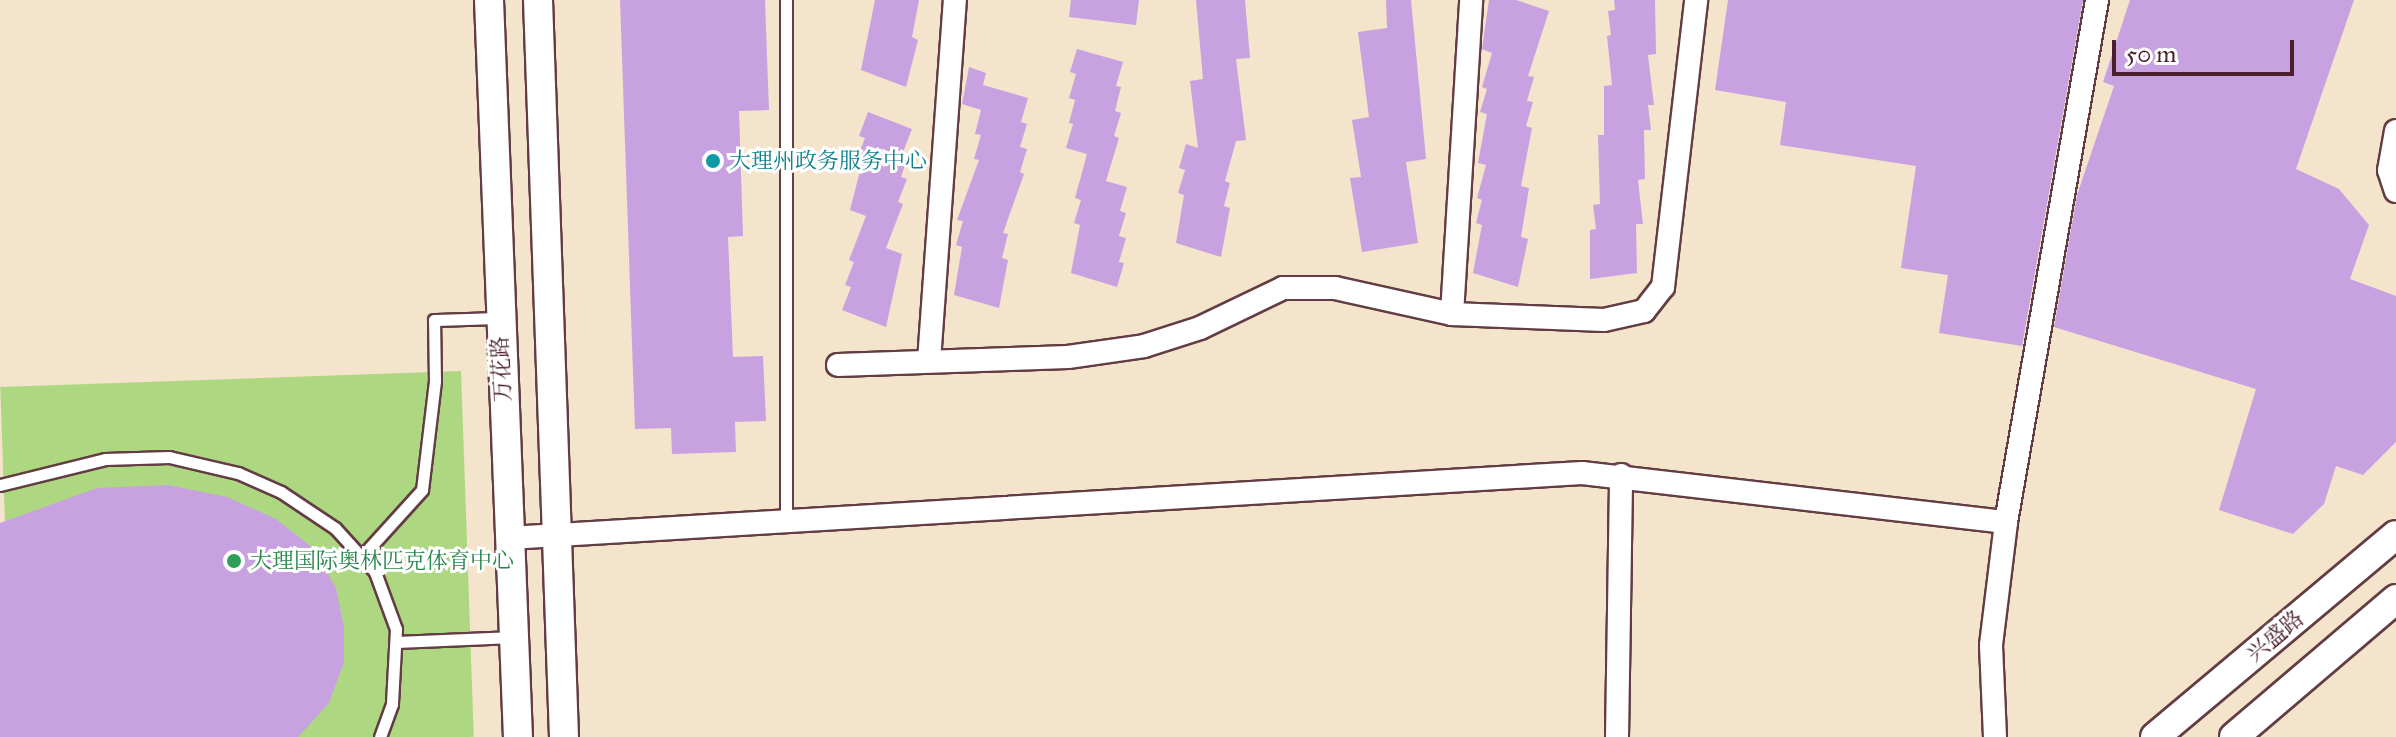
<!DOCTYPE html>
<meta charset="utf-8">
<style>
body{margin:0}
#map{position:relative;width:2396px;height:737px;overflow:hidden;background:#f3e4cb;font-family:"IM FELL Great Primer","Noto Serif SC",serif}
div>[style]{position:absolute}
.green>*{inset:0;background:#aed782;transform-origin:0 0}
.building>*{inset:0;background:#c8a2e0}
.roads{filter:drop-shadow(2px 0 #633d43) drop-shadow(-2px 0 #633d43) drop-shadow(0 2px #633d43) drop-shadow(0 -2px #633d43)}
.service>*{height:11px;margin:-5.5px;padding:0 5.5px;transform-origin:5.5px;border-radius:5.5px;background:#fff}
.minor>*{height:22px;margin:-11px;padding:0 11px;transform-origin:11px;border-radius:11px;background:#fff}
.tertiary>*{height:28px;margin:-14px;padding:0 14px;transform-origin:14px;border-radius:14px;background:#fff}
.dots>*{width:22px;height:22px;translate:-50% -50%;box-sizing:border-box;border:4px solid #fff;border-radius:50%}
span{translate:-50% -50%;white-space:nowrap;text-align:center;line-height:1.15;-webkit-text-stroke:6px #fff;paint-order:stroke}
.culture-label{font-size:22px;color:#0d838f}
.left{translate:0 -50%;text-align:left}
.street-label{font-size:22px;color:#4a1f2b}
.leisure-label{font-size:22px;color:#27864d}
.scale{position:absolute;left:2112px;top:40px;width:182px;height:36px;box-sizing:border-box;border:4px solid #4a1f2b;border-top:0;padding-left:10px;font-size:24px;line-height:28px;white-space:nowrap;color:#4a1f2b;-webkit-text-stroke:6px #fff;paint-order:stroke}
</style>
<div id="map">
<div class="green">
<i style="left:461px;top:371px;width:366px;height:461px;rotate:88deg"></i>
</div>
<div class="building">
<i style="clip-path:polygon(620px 0,765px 0,769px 110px,739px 111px,743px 236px,728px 237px,733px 357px,763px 356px,766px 421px,735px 422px,736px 452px,672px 454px,671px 428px,635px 429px)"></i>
<i style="clip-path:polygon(875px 0,919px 0,912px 37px,918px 40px,906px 87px,861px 70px)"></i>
<i style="clip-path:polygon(1071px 0,1139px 0,1136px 25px,1069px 17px)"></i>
<i style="clip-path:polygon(1196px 0,1245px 0,1250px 58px,1236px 59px,1246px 140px,1236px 141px,1225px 181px,1230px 183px,1224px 206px,1230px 208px,1221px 257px,1176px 243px,1184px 195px,1178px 193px,1185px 170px,1179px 168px,1186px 144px,1198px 148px,1190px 81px,1203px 79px)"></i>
<i style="clip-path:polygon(1386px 0,1411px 0,1426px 159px,1406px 162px,1418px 243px,1362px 252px,1350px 178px,1361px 177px,1352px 120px,1369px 117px,1358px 32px,1387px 28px)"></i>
<i style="clip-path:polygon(1489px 0,1516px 0,1549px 11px,1528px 76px,1534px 77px,1527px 101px,1533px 102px,1526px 126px,1532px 128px,1521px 186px,1529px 188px,1521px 237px,1528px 239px,1518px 287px,1473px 273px,1482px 225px,1476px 223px,1482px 200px,1477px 198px,1486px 165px,1478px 163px,1487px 114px,1480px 112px,1487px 89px,1482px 87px,1492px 53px,1482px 49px)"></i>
<i style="clip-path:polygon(1614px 0,1655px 0,1656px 54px,1648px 55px,1654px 105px,1648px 105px,1651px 130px,1644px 130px,1645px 179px,1638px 180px,1643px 224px,1636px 224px,1637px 273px,1590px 279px,1590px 230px,1596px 229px,1593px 205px,1600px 204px,1598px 135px,1604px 135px,1604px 86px,1612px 85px,1607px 36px,1611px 35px,1608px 11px,1615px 10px)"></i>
<i style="clip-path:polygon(1728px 0,2083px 0,2022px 346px,1939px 333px,1948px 275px,1901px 268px,1916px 166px,1780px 145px,1786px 102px,1715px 90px)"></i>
<i style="clip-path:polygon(2130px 0,2354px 0,2296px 169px,2339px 189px,2369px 225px,2350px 279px,2396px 296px,2396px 442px,2363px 475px,2336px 466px,2324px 504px,2293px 534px,2219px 510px,2256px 389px,2054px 327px,2077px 195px,2114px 86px,2103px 82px)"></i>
<i style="clip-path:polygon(1077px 49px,1123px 62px,1116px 86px,1121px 87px,1115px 111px,1121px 113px,1114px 136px,1119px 138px,1106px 181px,1127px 187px,1120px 211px,1126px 213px,1119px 236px,1126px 238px,1119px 262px,1124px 263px,1117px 287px,1071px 273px,1080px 225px,1074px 223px,1081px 200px,1075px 198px,1087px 154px,1066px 148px,1073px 124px,1069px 123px,1075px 100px,1069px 98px,1076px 74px,1070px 72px)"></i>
<i style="clip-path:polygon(969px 67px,986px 73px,983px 85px,1028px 98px,1021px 122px,1027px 124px,1020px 147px,1027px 149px,1020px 172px,1024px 174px,1003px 233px,1008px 234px,1002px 258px,1008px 260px,999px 308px,954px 295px,962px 247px,956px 245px,963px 221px,957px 220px,979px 160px,974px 159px,981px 135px,975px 134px,981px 110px,962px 104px)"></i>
<i style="clip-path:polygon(868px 112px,912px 129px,903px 152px,909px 154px,901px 177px,907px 179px,898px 202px,903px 204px,886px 248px,902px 254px,886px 327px,842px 310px,851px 287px,845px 285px,854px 262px,849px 260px,866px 216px,850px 210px,862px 163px,856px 161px,865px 138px,859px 136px)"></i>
<i style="clip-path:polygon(168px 485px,227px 497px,276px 519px,313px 548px,336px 588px,344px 628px,344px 662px,329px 703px,298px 737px,0 737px,0 523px,97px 488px)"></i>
</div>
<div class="roads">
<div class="service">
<i style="left:786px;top:0;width:519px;rotate:90deg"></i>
<i style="left:0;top:485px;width:108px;rotate:-13.9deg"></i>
<i style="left:105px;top:459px;width:64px;rotate:-1.8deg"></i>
<i style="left:169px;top:457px;width:71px;rotate:13.1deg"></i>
<i style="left:238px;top:473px;width:47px;rotate:23.8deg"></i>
<i style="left:281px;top:492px;width:65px;rotate:33.7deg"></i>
<i style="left:335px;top:528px;width:59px;rotate:47.7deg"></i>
<i style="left:375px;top:572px;width:61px;rotate:69.8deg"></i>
<i style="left:396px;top:629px;width:75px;rotate:93.1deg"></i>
<i style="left:392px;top:704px;width:35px;rotate:110deg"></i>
<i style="left:363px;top:555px;width:88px;rotate:-47.8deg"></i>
<i style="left:422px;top:490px;width:110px;rotate:-83.2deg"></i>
<i style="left:435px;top:381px;width:61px;rotate:-90.9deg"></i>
<i style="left:434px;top:320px;width:65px;rotate:-1.8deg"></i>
<i style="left:396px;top:642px;width:118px;rotate:-2.4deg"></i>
</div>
<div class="minor">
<i style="left:2396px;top:131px;width:40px;rotate:100deg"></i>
<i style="left:2389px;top:170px;width:22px;rotate:72deg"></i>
<i style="left:1452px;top:314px;width:315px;rotate:-86.5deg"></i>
<i style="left:929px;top:361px;width:362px;rotate:-85.9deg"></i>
<i style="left:838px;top:365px;width:230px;rotate:-2deg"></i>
<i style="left:1068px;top:357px;width:77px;rotate:-8.2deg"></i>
<i style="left:1144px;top:346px;width:59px;rotate:-17.8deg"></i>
<i style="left:1200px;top:328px;width:92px;rotate:-25.7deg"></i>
<i style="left:1283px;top:288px;width:52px"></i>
<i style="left:1335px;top:288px;width:120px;rotate:12.5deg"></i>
<i style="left:1452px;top:314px;width:152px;rotate:2.3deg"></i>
<i style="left:1604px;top:320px;width:41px;rotate:-12.7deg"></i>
<i style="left:1644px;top:311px;width:31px;rotate:-52deg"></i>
<i style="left:1663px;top:287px;width:289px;rotate:-83.4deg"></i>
<i style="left:509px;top:538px;width:1075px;rotate:-3.47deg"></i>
<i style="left:1582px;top:473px;width:427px;rotate:6.6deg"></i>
<i style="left:1617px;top:737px;width:262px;rotate:-89.1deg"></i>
<i style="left:1995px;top:737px;width:92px;rotate:-92.5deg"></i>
<i style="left:1991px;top:645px;width:124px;rotate:-83deg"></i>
<i style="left:2006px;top:522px;width:530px;rotate:-80.11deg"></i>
</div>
<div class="tertiary">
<i style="left:489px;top:0;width:738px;rotate:87.75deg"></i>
<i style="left:538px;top:0;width:737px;rotate:87.98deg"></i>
<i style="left:2155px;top:737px;width:314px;rotate:-40deg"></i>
<i style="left:2234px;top:737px;width:213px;rotate:-40.4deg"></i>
</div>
</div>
<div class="dots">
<i style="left:713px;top:161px;background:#0f9aa8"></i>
<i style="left:234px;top:561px;background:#2e9e5b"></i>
</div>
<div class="culture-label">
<span class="left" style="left:729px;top:161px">大理州政务服务中心</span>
</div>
<div class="street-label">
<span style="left:501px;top:369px;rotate:-93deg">万花路</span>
<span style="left:2275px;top:636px;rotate:-40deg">兴盛路</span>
</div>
<div class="leisure-label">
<span class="left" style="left:250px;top:561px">大理国际奥林匹克体育中心</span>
</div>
<div class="scale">50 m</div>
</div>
